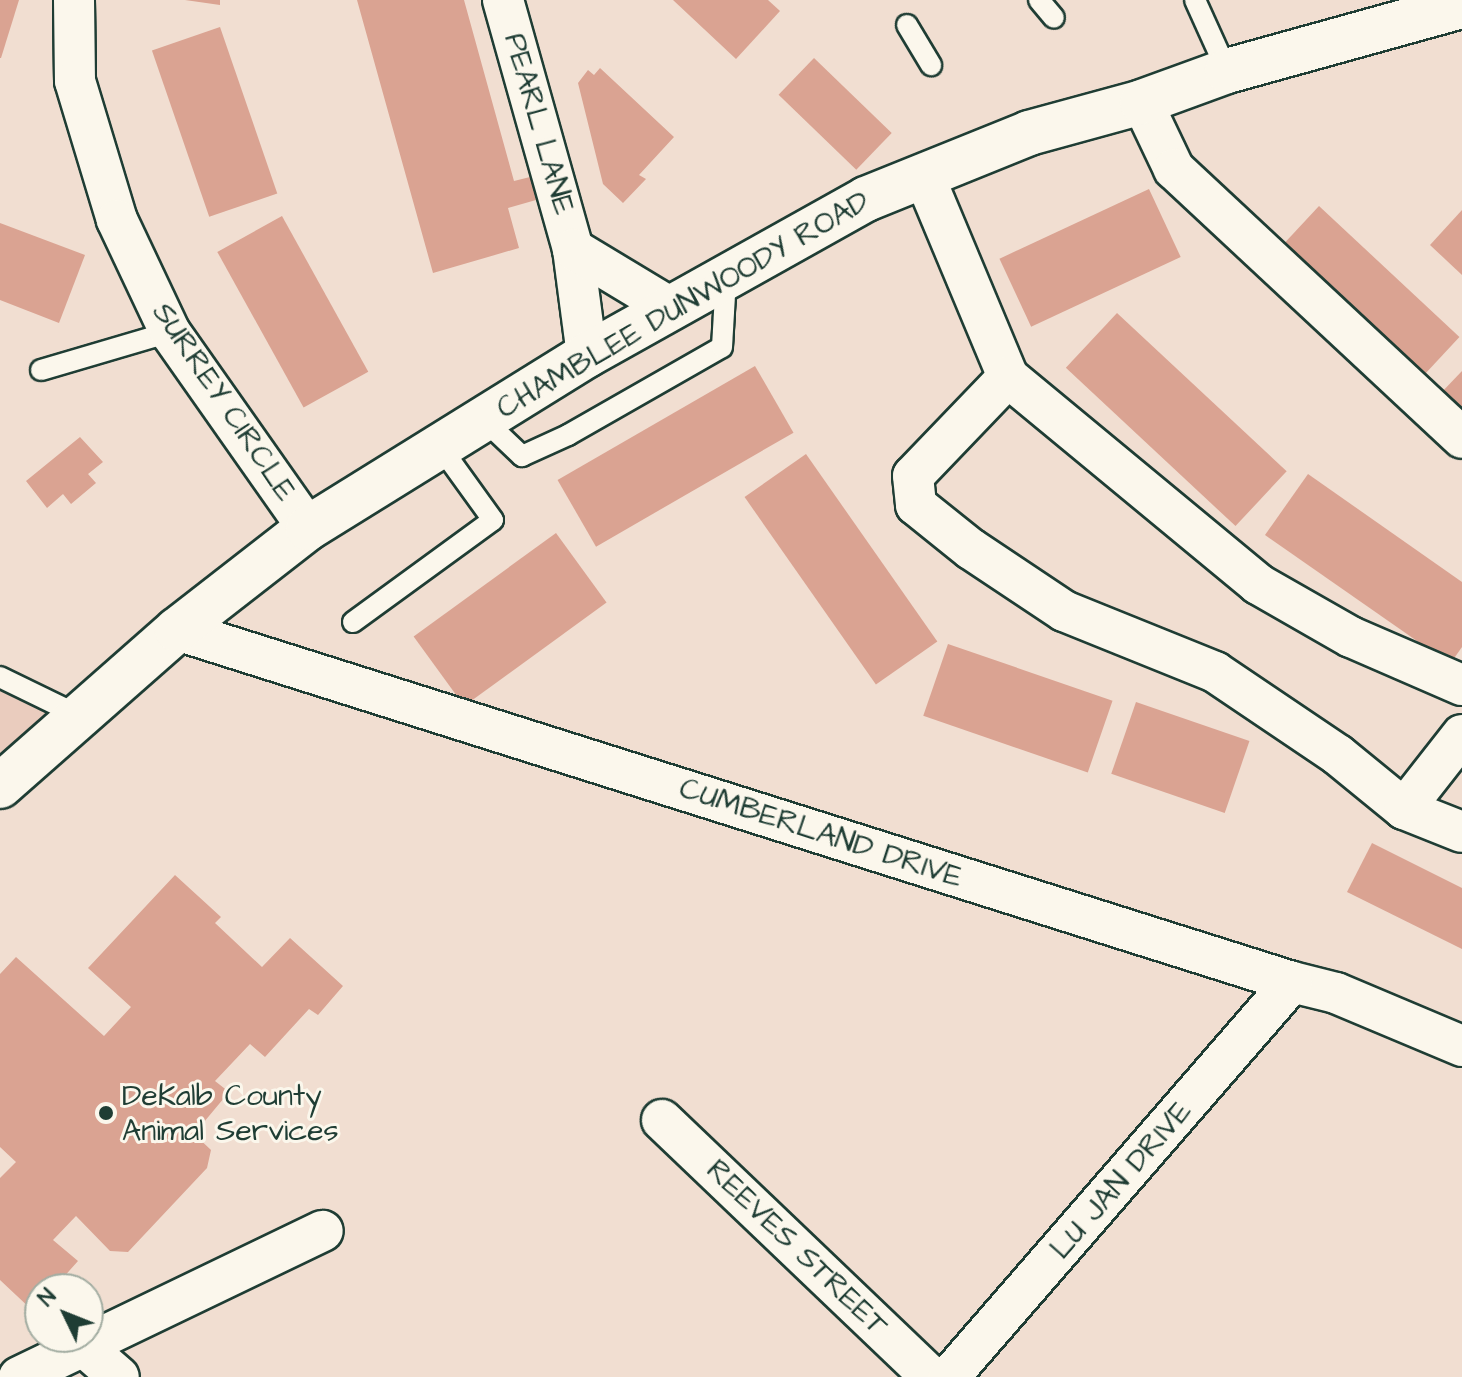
<!DOCTYPE html>
<style>
body{margin:0}
#map{position:relative;width:1462px;height:1377px;overflow:hidden;background:#f1ded1;font-family:"Architects Daughter",sans-serif}
div>[style]{position:absolute}
.built>*{inset:0;background:#eaccbe}
.building>*{inset:0;background:#daa392;transform-origin:0 0}
.roads{filter:drop-shadow(2px 0 #1f3d34) drop-shadow(-2px 0 #1f3d34) drop-shadow(0 2px #1f3d34) drop-shadow(0 -2px #1f3d34)}
.service>*{height:20px;margin:-10px;padding:0 10px;transform-origin:10px;border-radius:10px;background:#fbf7ec}
.minor>*{height:40px;margin:-20px;padding:0 20px;transform-origin:20px;border-radius:20px;background:#fbf7ec}
.tertiary>*{height:44px;margin:-22px;padding:0 22px;transform-origin:22px;border-radius:22px;background:#fbf7ec}
.dots>*{width:22px;height:22px;translate:-50% -50%;box-sizing:border-box;border:4px solid #fbf7ec;border-radius:50%}
span{translate:-50% -50%;white-space:nowrap;text-align:center;line-height:1.15;-webkit-text-stroke:6px #fbf7ec;paint-order:stroke}
.street-label{font-size:30px;color:#1f3d34}
.poi-label{font-size:30px;color:#1f3d34}
.left{translate:0 -50%;text-align:left}
.north{position:absolute;left:24px;top:1273px;width:80px;height:80px;box-sizing:border-box;background:#fbf7ec;border:2px solid #a3ada2;border-radius:50%;rotate:313deg;font-size:22px;font-weight:700;line-height:32px;text-align:center;color:#1f3d34}
.north::after{content:'';display:block;margin:auto;width:28px;height:36px;background:#1f3d34;clip-path:polygon(50% 0,100% 100%,50% 72%,0 100%)}
</style>
<div id="map">
<div class="built">
<i style="clip-path:polygon(0 691px,65px 722px,0 788px)"></i>
</div>
<div class="building">
<i style="clip-path:polygon(0 0,19px 0,1px 58px,0 58px)"></i>
<i style="clip-path:polygon(185px 0,220px 0,220px 5px)"></i>
<i style="clip-path:polygon(357px 0,464px 0,514px 181px,530px 177px,536px 200px,508px 208px,519px 248px,433px 273px)"></i>
<i style="clip-path:polygon(673px 0,768px 0,780px 11px,736px 59px)"></i>
<i style="left:220px;top:27px;width:176px;height:72px;rotate:71deg"></i>
<i style="left:814px;top:58px;width:108px;height:51px;rotate:44deg"></i>
<i style="clip-path:polygon(600px 68px,674px 137px,639px 175px,646px 179px,623px 203px,603px 184px,578px 83px,588px 70px,594px 75px)"></i>
<i style="left:1149px;top:189px;width:75px;height:165px;rotate:65deg"></i>
<i style="left:1319px;top:206px;width:192px;height:57px;rotate:43deg"></i>
<i style="clip-path:polygon(1462px 210px,1462px 275px,1430px 245px)"></i>
<i style="left:282px;top:216px;width:178px;height:74px;rotate:61deg"></i>
<i style="clip-path:polygon(0 223px,85px 255px,59px 323px,0 300px)"></i>
<i style="left:1117px;top:313px;width:232px;height:75px;rotate:43deg"></i>
<i style="left:755px;top:366px;width:77px;height:228px;rotate:60deg"></i>
<i style="clip-path:polygon(1462px 371px,1462px 417px,1439px 395px)"></i>
<i style="clip-path:polygon(80px 437px,103px 462px,88px 474px,96px 483px,71px 504px,63px 494px,47px 508px,26px 481px)"></i>
<i style="left:806px;top:454px;width:229px;height:75px;rotate:55deg"></i>
<i style="clip-path:polygon(1308px 474px,1462px 582px,1462px 647px,1450px 664px,1265px 535px)"></i>
<i style="left:556px;top:533px;width:86px;height:176px;rotate:54deg"></i>
<i style="left:948px;top:644px;width:174px;height:76px;rotate:19deg"></i>
<i style="left:1136px;top:702px;width:120px;height:76px;rotate:19deg"></i>
<i style="clip-path:polygon(1372px 843px,1462px 888px,1462px 949px,1347px 892px)"></i>
<i style="clip-path:polygon(175px 875px,221px 917px,215px 923px,262px 967px,290px 938px,343px 986px,318px 1015px,309px 1009px,265px 1057px,250px 1044px,215px 1081px,229px 1092px,194px 1134px,211px 1150px,207px 1168px,128px 1252px,110px 1251px,76px 1216px,53px 1240px,78px 1261px,53px 1289px,40px 1289px,40px 1303px,33px 1311px,0 1280px,0 1178px,16px 1162px,0 1147px,0 974px,16px 957px,104px 1036px,131px 1007px,88px 968px)"></i>
</div>
<div class="roads">
<div class="service">
<i style="left:1039px;top:0;width:23px;rotate:50deg"></i>
<i style="left:1195px;top:0;width:78px;rotate:65.7deg"></i>
<i style="left:907px;top:25px;width:47px;rotate:59deg"></i>
<i style="left:41px;top:370px;width:134px;rotate:-16.4deg"></i>
<i style="left:483px;top:419px;width:54px;rotate:43.5deg"></i>
<i style="left:522px;top:456px;width:51px;rotate:-24.5deg"></i>
<i style="left:568px;top:435px;width:177px;rotate:-29.7deg"></i>
<i style="left:722px;top:347px;width:70px;rotate:-86.7deg"></i>
<i style="left:353px;top:622px;width:173px;rotate:-36.1deg"></i>
<i style="left:493px;top:520px;width:92px;rotate:-125.8deg"></i>
<i style="left:0;top:677px;width:87px;rotate:26deg"></i>
</div>
<div class="minor">
<i style="left:74px;top:0;width:81px;rotate:89.3deg"></i>
<i style="left:75px;top:81px;width:145px;rotate:73.2deg"></i>
<i style="left:117px;top:220px;width:124px;rotate:64.7deg"></i>
<i style="left:170px;top:332px;width:240px;rotate:54.9deg"></i>
<i style="left:503px;top:0;width:259px;rotate:74.3deg"></i>
<i style="left:573px;top:249px;width:107px;rotate:82.5deg"></i>
<i style="left:1142px;top:102px;width:74px;rotate:64.5deg"></i>
<i style="left:1174px;top:169px;width:394px;rotate:43deg"></i>
<i style="left:924px;top:176px;width:218px;rotate:67.3deg"></i>
<i style="left:1008px;top:377px;width:325px;rotate:39.6deg"></i>
<i style="left:1258px;top:584px;width:107px;rotate:29.7deg"></i>
<i style="left:1351px;top:637px;width:121px;rotate:23.4deg"></i>
<i style="left:573px;top:249px;width:112px;rotate:31.1deg"></i>
<i style="left:1008px;top:377px;width:137px;rotate:133.8deg"></i>
<i style="left:913px;top:476px;width:29px;rotate:84deg"></i>
<i style="left:916px;top:505px;width:70px;rotate:38.7deg"></i>
<i style="left:971px;top:549px;width:112px;rotate:33.7deg"></i>
<i style="left:1064px;top:611px;width:163px;rotate:22deg"></i>
<i style="left:1215px;top:672px;width:148px;rotate:34deg"></i>
<i style="left:1338px;top:755px;width:85px;rotate:39.3deg"></i>
<i style="left:1404px;top:809px;width:62px;rotate:21.6deg"></i>
<i style="left:177px;top:630px;width:1169px;rotate:17.52deg"></i>
<i style="left:1292px;top:982px;width:45px;rotate:14deg"></i>
<i style="left:1336px;top:993px;width:137px;rotate:22.8deg"></i>
<i style="left:1404px;top:809px;width:94px;rotate:-51.9deg"></i>
<i style="left:662px;top:1120px;width:372px;rotate:43.7deg"></i>
<i style="left:81px;top:1344px;width:50px;rotate:41deg"></i>
<i style="left:19px;top:1377px;width:337px;rotate:-25.7deg"></i>
<i style="left:949px;top:1377px;width:523px;rotate:-49.03deg"></i>
</div>
<div class="tertiary">
<i style="left:0;top:786px;width:236px;rotate:-41.4deg"></i>
<i style="left:177px;top:630px;width:166px;rotate:-37.9deg"></i>
<i style="left:308px;top:528px;width:328px;rotate:-31.8deg"></i>
<i style="left:587px;top:355px;width:320px;rotate:-29.2deg"></i>
<i style="left:866px;top:199px;width:176px;rotate:-22deg"></i>
<i style="left:1029px;top:133px;width:117px;rotate:-15.3deg"></i>
<i style="left:1142px;top:102px;width:90px;rotate:-20deg"></i>
<i style="left:1227px;top:71px;width:244px;rotate:-15.5deg"></i>
</div>
</div>
<div class="dots">
<i style="left:106px;top:1113px;background:#1f3d34"></i>
</div>
<div class="street-label">
<span style="left:539px;top:124px;rotate:74deg">PEARL LANE</span>
<span style="left:683px;top:305px;rotate:-30deg">CHAMBLEE DUNWOODY ROAD</span>
<span style="left:224px;top:402px;rotate:56deg">SURREY CIRCLE</span>
<span style="left:821px;top:833px;rotate:18deg">CUMBERLAND DRIVE</span>
<span style="left:1121px;top:1180px;rotate:-49deg">LU JAN DRIVE</span>
<span style="left:797px;top:1248px;rotate:44deg">REEVES STREET</span>
</div>
<div class="poi-label">
<span class="left" style="left:122px;top:1113px">DeKalb County<br>Animal Services</span>
</div>
<div class="north">N</div>
</div>
